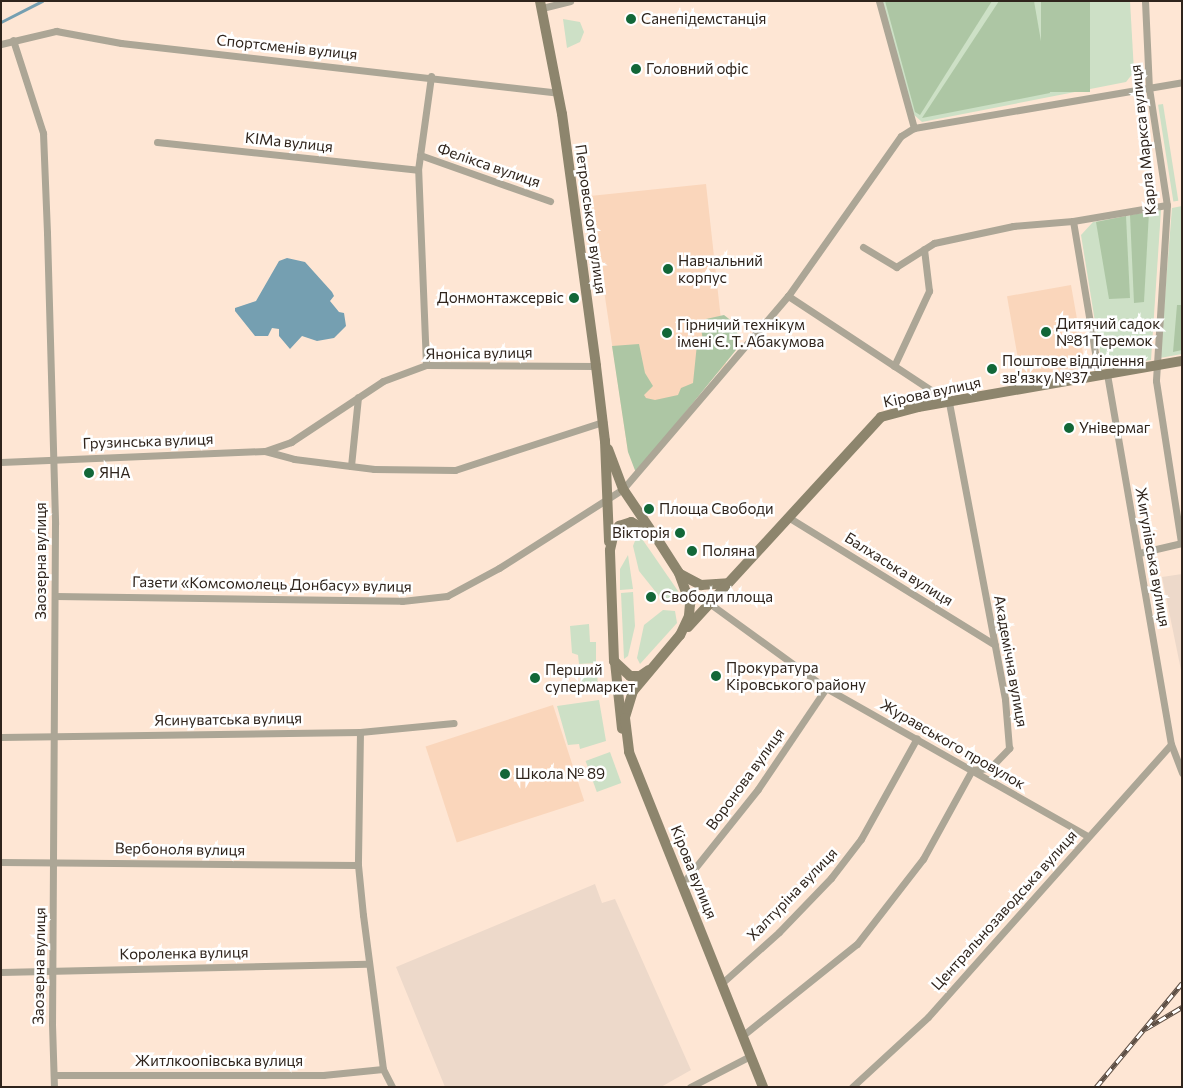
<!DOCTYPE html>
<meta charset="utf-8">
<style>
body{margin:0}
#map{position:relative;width:1183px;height:1088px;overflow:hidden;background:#fee6d4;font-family:Commissioner,sans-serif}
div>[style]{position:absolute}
.industrial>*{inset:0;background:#edd9ca}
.built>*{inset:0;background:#fad6bb;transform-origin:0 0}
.green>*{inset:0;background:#cde0c6;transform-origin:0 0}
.forest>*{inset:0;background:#adc6a4;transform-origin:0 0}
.water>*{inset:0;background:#759fb1}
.stream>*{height:2.5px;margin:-1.25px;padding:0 1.25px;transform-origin:1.25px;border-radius:1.25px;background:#759fb1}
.street>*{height:7px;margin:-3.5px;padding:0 3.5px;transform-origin:3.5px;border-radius:3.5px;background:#aca696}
.secondary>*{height:10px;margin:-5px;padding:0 5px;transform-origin:5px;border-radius:5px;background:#8d856d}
.rail>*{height:4.5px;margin-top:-2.25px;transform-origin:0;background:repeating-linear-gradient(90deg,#fff 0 8px,#5c4e44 0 16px);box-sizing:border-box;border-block:1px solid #5c4e44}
.dots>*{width:14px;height:14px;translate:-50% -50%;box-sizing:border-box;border:2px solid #fff;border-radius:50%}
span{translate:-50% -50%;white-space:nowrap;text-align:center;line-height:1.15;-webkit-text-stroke:5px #fff;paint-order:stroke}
.poi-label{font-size:15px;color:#2f241c}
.left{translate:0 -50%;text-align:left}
.right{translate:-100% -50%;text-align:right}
.street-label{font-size:15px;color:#2f241c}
.frame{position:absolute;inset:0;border:2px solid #2f241c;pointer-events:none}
</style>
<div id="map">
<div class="industrial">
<i style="clip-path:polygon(1182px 574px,1182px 675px,1162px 577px)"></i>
<i style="clip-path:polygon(595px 884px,602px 903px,615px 899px,691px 1070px,661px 1087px,445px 1087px,396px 967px)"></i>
</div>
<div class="built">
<i style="clip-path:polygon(706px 184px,726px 365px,628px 452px,590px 196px)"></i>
<i style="left:1071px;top:285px;width:84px;height:65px;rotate:80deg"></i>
<i style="left:553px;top:705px;width:101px;height:134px;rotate:72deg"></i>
</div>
<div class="green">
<i style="clip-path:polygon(881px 1px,1130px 1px,1134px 72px,1126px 82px,922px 122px,913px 114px)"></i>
<i style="clip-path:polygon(563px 19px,580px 22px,584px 32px,580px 42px,567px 48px)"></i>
<i style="left:1163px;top:104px;width:98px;height:5px;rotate:81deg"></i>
<i style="clip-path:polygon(1182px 206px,1182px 354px,1160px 358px,1172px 208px)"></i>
<i style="clip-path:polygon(1161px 210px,1151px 360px,1107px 368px,1101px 359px,1081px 235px,1093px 222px)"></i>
<i style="clip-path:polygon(638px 533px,678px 591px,675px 601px,663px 601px,639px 571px,633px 546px)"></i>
<i style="clip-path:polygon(628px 555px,633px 589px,620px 590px,620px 569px)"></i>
<i style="clip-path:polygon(633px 592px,635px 626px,628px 656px,624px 659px,621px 593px)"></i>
<i style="clip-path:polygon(663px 610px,675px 611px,677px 623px,640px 664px,637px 658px,644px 625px)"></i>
<i style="clip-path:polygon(589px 624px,590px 642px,596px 642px,596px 663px,579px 664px,578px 655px,572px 653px,570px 626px)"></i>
<i style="left:597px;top:666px;width:25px;height:17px;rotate:88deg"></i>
<i style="clip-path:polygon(599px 700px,606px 741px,580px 749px,579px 744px,568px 745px,557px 706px)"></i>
<i style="left:610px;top:752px;width:33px;height:26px;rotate:70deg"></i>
</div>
<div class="forest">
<i style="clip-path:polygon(885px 1px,992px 1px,920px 115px,915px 112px)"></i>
<i style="clip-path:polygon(999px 1px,1034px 1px,1050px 93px,922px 118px)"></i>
<i style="left:1041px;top:1px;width:49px;height:91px"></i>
<i style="clip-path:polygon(1149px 212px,1144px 302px,1134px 303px,1130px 215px)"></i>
<i style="clip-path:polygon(1126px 216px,1130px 298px,1109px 299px,1096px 222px)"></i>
<i style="clip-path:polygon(1177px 305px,1182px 305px,1182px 350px,1173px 352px)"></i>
<i style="clip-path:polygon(724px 315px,733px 322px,738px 335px,736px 350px,636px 473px,628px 452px,612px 346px,639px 344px,645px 373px,653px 386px,644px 395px,646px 398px,655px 400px,678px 395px,681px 388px,693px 383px,697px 344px,703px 341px,701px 328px,706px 319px)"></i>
</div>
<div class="water">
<i style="clip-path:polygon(287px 258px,305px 262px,332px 292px,334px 296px,330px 301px,339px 312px,344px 313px,346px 326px,334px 338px,317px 341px,302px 336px,290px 349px,279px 336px,279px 329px,272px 328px,268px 336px,255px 336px,235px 311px,235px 308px,256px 301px,279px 261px)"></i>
</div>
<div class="stream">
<i style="left:1px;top:22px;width:46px;rotate:-27.1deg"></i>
</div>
<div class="street">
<i style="left:879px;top:1px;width:132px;rotate:74.6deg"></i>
<i style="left:1145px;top:1px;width:87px;rotate:87.4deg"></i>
<i style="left:1149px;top:88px;width:118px;rotate:81.3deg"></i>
<i style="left:1167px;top:205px;width:176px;rotate:93.6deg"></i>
<i style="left:1156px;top:381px;width:164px;rotate:81.2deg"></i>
<i style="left:542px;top:8px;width:29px;rotate:-14deg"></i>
<i style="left:13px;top:40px;width:98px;rotate:72.1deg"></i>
<i style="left:43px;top:133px;width:100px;rotate:87.7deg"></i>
<i style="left:47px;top:233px;width:291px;rotate:88.4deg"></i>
<i style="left:55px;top:524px;width:500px;rotate:90.34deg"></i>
<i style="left:52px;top:1024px;width:63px;rotate:88.2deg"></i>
<i style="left:1px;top:44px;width:57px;rotate:-13.3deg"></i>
<i style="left:56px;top:31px;width:66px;rotate:10.5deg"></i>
<i style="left:121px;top:43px;width:440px;rotate:6.5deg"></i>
<i style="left:157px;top:142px;width:262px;rotate:6.1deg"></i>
<i style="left:420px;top:155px;width:138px;rotate:19.5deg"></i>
<i style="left:1073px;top:221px;width:157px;rotate:80.5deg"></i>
<i style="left:863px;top:247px;width:39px;rotate:31deg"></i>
<i style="left:896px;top:267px;width:45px;rotate:-32.3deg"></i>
<i style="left:934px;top:243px;width:81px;rotate:-12.1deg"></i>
<i style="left:1013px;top:226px;width:60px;rotate:-4.8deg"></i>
<i style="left:1073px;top:221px;width:95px;rotate:-9.7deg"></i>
<i style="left:426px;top:365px;width:195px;rotate:-92.3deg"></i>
<i style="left:418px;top:170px;width:95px;rotate:-82.1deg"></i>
<i style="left:894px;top:366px;width:83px;rotate:-65deg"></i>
<i style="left:929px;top:291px;width:42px;rotate:-96.8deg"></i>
<i style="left:1107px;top:374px;width:375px;rotate:80.2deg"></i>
<i style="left:1171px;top:744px;width:31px;rotate:69deg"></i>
<i style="left:265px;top:451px;width:28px;rotate:-19deg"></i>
<i style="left:291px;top:442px;width:110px;rotate:-33.5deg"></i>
<i style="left:383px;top:381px;width:46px;rotate:-20.4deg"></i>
<i style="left:426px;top:365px;width:170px;rotate:0.3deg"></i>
<i style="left:1px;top:462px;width:264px;rotate:-2.4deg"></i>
<i style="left:265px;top:451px;width:30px;rotate:15deg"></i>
<i style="left:294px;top:459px;width:81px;rotate:7.1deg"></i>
<i style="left:374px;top:469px;width:81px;rotate:0.7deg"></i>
<i style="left:455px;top:470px;width:156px;rotate:-18deg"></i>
<i style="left:351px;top:466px;width:69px;rotate:-84.2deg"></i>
<i style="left:788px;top:517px;width:243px;rotate:31.7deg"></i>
<i style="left:1139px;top:553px;width:44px;rotate:-13.1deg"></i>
<i style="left:55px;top:596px;width:347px;rotate:0.8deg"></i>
<i style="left:402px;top:601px;width:45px;rotate:-6.3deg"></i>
<i style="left:447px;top:596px;width:59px;rotate:-28.3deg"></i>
<i style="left:499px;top:568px;width:147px;rotate:-32.5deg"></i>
<i style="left:623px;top:489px;width:254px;rotate:-49.5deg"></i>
<i style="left:788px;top:296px;width:196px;rotate:-54.8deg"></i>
<i style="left:901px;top:136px;width:15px;rotate:-32deg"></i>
<i style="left:914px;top:128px;width:272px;rotate:-9.7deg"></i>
<i style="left:709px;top:603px;width:145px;rotate:36deg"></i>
<i style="left:826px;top:688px;width:301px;rotate:29.5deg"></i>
<i style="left:360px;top:732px;width:133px;rotate:90.9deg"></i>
<i style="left:358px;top:865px;width:50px;rotate:84.3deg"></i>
<i style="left:363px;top:915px;width:155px;rotate:82.6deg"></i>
<i style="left:383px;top:1069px;width:20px;rotate:63deg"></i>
<i style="left:1px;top:737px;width:359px;rotate:-0.8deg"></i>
<i style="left:360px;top:732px;width:94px;rotate:-5.5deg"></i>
<i style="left:1px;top:862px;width:357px;rotate:0.5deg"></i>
<i style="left:683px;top:883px;width:120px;rotate:-51.4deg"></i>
<i style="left:758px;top:789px;width:122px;rotate:-56deg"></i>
<i style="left:1px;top:972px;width:366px;rotate:-1.3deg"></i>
<i style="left:722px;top:983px;width:76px;rotate:-41.8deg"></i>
<i style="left:779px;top:932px;width:75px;rotate:-46.1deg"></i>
<i style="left:831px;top:878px;width:49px;rotate:-52.4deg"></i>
<i style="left:861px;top:839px;width:115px;rotate:-61deg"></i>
<i style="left:742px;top:1036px;width:147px;rotate:-38.7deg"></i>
<i style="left:857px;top:944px;width:108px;rotate:-52.2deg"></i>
<i style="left:923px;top:859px;width:102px;rotate:-61.2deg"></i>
<i style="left:972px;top:770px;width:18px;rotate:-6deg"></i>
<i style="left:990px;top:768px;width:28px;rotate:-46deg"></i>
<i style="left:1009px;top:748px;width:49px;rotate:-94.7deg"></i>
<i style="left:1005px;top:699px;width:302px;rotate:-100.7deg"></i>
<i style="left:949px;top:402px;width:193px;rotate:-146.6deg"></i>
<i style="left:54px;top:1075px;width:269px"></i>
<i style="left:323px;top:1075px;width:60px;rotate:-5.7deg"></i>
<i style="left:690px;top:1087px;width:68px;rotate:-27.3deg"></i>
<i style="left:852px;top:1087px;width:103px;rotate:-42.6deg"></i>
<i style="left:928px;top:1017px;width:365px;rotate:-48.3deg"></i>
</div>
<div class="secondary">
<i style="left:540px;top:1px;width:115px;rotate:79deg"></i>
<i style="left:562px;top:114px;width:254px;rotate:82.3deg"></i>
<i style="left:596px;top:366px;width:76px;rotate:83.2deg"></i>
<i style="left:605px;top:441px;width:101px;rotate:87.7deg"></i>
<i style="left:608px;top:449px;width:43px;rotate:69.4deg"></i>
<i style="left:623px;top:489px;width:48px;rotate:56deg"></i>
<i style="left:680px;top:574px;width:24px;rotate:28deg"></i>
<i style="left:701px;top:585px;width:27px;rotate:-4deg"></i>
<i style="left:688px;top:627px;width:285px;rotate:-47.4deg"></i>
<i style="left:881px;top:417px;width:38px;rotate:-15deg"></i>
<i style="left:918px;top:407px;width:268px;rotate:-9.9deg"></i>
<i style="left:615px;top:662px;width:67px;rotate:84deg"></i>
<i style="left:649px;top:670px;width:11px;rotate:146deg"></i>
<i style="left:640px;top:676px;width:10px;rotate:180deg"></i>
<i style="left:630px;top:676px;width:22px;rotate:-137deg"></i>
<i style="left:614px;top:661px;width:111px;rotate:-92.1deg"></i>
<i style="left:610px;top:550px;width:17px;rotate:-77deg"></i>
<i style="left:614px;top:533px;width:9px;rotate:-54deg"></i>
<i style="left:619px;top:526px;width:13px;rotate:-18deg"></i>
<i style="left:631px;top:522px;width:26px;rotate:28deg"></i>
<i style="left:654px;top:534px;width:46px;rotate:57.3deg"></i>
<i style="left:679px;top:573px;width:33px;rotate:70deg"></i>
<i style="left:690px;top:604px;width:12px;rotate:95deg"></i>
<i style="left:689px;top:616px;width:21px;rotate:115deg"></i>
<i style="left:680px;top:635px;width:73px;rotate:130deg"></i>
<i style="left:633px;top:691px;width:28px;rotate:107deg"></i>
<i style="left:625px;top:718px;width:34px;rotate:83deg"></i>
<i style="left:629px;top:752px;width:361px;rotate:68.2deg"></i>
</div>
<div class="rail">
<i style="left:1145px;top:1029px;width:43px;rotate:-30.7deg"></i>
<i style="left:1096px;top:1087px;width:135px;rotate:-50.4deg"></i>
</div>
<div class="dots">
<i style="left:631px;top:19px;background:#126738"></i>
<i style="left:636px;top:69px;background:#126738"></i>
<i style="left:668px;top:269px;background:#126738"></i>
<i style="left:574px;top:298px;background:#126738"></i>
<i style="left:1046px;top:332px;background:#126738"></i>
<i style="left:667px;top:333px;background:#126738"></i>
<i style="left:992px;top:369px;background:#126738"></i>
<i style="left:1069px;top:428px;background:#126738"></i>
<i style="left:89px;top:473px;background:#126738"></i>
<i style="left:649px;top:509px;background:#126738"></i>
<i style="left:680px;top:533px;background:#126738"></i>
<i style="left:692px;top:551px;background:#126738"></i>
<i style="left:651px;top:597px;background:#126738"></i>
<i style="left:716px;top:676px;background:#126738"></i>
<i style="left:535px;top:678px;background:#126738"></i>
<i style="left:505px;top:774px;background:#126738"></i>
</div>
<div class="poi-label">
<span class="left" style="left:641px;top:19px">Санепідемстанція</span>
<span class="left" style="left:646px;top:69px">Головний офіс</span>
<span class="left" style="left:678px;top:269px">Навчальний<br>корпус</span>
<span class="right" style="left:564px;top:298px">Донмонтажсервіс</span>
<span class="left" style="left:1056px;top:332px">Дитячий садок<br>№81 Теремок</span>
<span class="left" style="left:677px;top:333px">Гірничий технікум<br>імені Є. Т. Абакумова</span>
<span class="left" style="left:1002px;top:369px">Поштове відділення<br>зв'язку №37</span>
<span class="left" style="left:1079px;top:428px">Універмаг</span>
<span class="left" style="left:99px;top:473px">ЯНА</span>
<span class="left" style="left:659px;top:509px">Площа Свободи</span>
<span class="right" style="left:670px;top:533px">Вікторія</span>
<span class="left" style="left:702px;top:551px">Поляна</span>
<span class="left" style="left:661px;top:597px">Свободи площа</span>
<span class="left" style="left:726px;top:676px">Прокуратура<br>Кіровського району</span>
<span class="left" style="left:545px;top:678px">Перший<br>супермаркет</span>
<span class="left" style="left:515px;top:774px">Школа № 89</span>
</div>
<div class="street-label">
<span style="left:287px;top:47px;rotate:6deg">Спортсменів вулиця</span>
<span style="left:1143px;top:140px;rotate:-96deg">Карла Маркса вулиця</span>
<span style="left:289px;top:142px;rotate:6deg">КІМа вулиця</span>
<span style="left:489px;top:165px;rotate:19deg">Фелікса вулиця</span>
<span style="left:591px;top:219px;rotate:82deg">Петровського вулиця</span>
<span style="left:479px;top:353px;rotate:-1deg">Яноніса вулиця</span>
<span style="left:932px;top:392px;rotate:-12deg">Кірова вулиця</span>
<span style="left:148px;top:441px;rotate:-2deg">Грузинська вулиця</span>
<span style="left:1153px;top:557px;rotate:80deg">Жигулівська вулиця</span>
<span style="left:41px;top:561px;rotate:-90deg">Заозерна вулиця</span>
<span style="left:899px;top:569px;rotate:32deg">Балхаська вулиця</span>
<span style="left:272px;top:584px;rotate:1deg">Газети «Комсомолець Донбасу» вулиця</span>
<span style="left:1011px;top:661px;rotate:80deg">Академічна вулиця</span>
<span style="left:228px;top:719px;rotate:-1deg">Ясинуватська вулиця</span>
<span style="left:953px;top:744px;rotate:30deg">Журавського провулок</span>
<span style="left:745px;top:779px;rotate:-54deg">Воронова вулиця</span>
<span style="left:180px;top:849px;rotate:1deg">Вербоноля вулиця</span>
<span style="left:694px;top:872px;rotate:68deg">Кірова вулиця</span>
<span style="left:792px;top:894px;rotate:-46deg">Халтуріна вулиця</span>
<span style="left:1004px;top:910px;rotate:-48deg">Центральнозаводська вулиця</span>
<span style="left:184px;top:953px;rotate:-1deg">Короленка вулиця</span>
<span style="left:39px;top:966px;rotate:-89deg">Заозерна вулиця</span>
<span style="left:219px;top:1061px">Житлкоопівська вулиця</span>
</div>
<div class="frame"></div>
</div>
